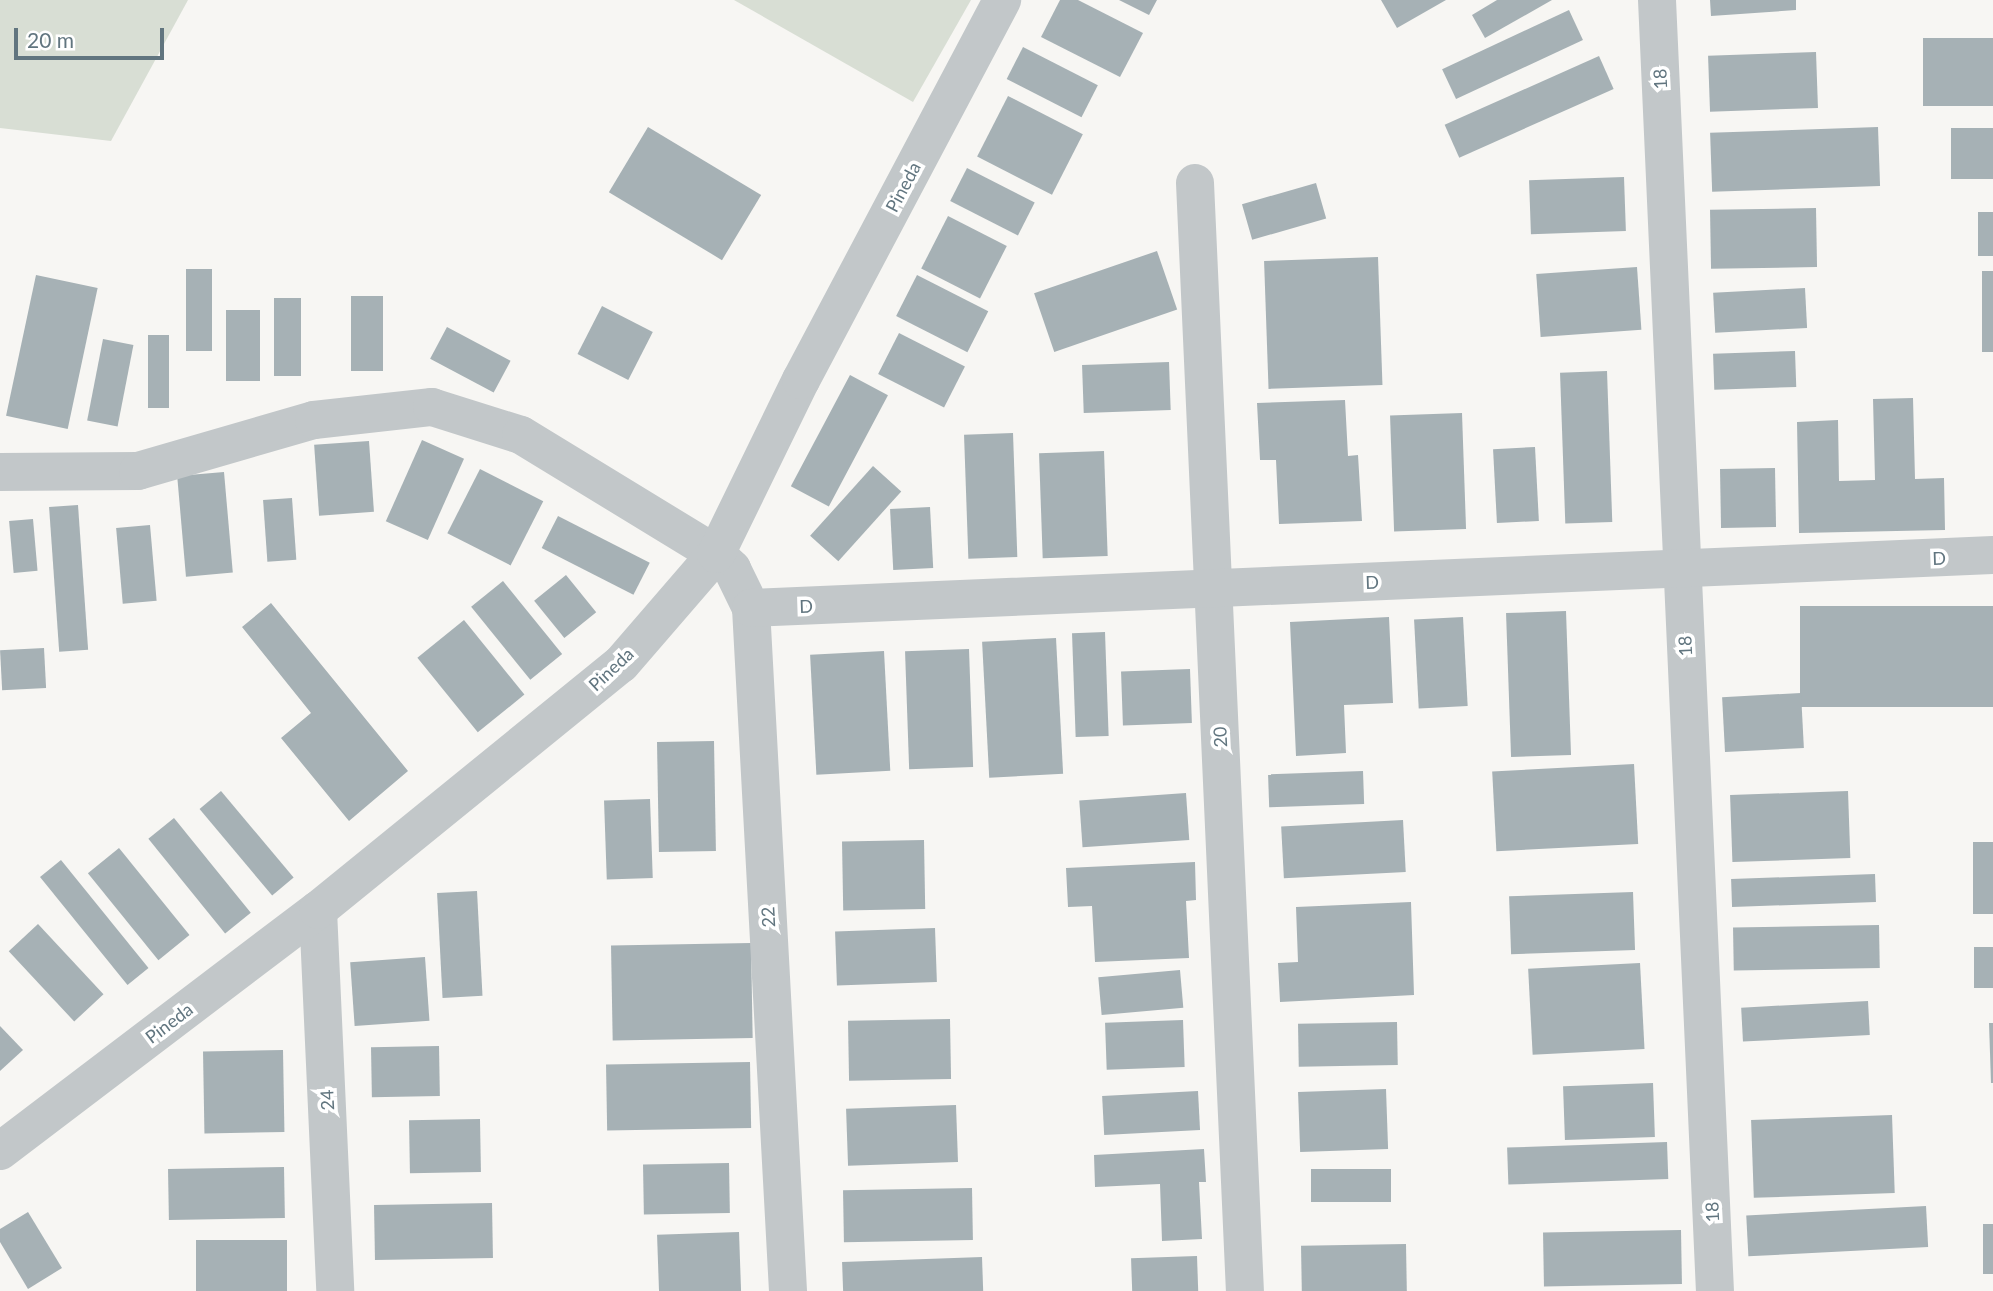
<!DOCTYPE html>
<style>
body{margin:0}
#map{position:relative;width:1993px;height:1291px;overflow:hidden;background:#f7f6f3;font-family:Lato,sans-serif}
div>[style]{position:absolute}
.green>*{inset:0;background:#d8ded4}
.building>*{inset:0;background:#a6b1b5;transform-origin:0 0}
.minor>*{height:38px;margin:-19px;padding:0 19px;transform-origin:19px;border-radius:19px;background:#c2c7c9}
span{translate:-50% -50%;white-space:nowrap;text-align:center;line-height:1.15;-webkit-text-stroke:7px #fff;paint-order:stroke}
.street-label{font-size:18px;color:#61757f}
.scale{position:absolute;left:14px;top:28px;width:150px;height:32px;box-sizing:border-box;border:4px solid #61757f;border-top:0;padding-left:9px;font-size:21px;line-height:24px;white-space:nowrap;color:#61757f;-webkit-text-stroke:5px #fff;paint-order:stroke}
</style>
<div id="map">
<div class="green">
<i style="clip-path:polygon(0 0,188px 0,111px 141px,0 128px)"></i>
<i style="clip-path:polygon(734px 0,971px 0,913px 102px)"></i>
</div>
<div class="building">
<i style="clip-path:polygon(1060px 0,1078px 0,1143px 33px,1120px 77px,1041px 37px)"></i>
<i style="clip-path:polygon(1119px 0,1157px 0,1149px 15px)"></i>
<i style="clip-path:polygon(1381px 0,1446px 0,1397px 28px)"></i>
<i style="clip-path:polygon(1497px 0,1552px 0,1485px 38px,1472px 15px)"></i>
<i style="clip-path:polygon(1710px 0,1796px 0,1796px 10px,1711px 16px)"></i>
<i style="left:1569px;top:10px;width:33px;height:140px;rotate:65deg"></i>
<i style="left:1993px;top:38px;width:68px;height:70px;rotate:90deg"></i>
<i style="left:1023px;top:47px;width:84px;height:36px;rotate:27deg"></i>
<i style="left:1816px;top:52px;width:56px;height:108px;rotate:88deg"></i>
<i style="left:1599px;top:56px;width:36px;height:169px;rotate:66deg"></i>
<i style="left:1008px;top:96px;width:84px;height:68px;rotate:27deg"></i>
<i style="left:648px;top:127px;width:132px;height:76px;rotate:31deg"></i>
<i style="left:1878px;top:127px;width:59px;height:168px;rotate:88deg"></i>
<i style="left:1993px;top:128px;width:51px;height:42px;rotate:90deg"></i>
<i style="left:967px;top:168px;width:76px;height:37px;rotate:27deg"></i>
<i style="left:1624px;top:177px;width:54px;height:95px;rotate:88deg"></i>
<i style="left:1316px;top:183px;width:37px;height:77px;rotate:74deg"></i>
<i style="left:1816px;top:208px;width:59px;height:106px;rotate:89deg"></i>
<i style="left:1993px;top:212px;width:44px;height:15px;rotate:90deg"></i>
<i style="left:948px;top:216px;width:66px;height:59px;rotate:27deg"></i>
<i style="left:1157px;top:251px;width:62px;height:130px;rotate:71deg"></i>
<i style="left:1378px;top:257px;width:128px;height:114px;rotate:88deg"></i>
<i style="left:1637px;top:267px;width:63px;height:101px;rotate:86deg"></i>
<i style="left:186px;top:269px;width:26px;height:82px"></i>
<i style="left:1982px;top:271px;width:11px;height:81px"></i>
<i style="left:36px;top:275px;width:63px;height:144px;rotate:12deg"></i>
<i style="left:917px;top:275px;width:80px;height:46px;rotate:27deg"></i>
<i style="left:1805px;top:288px;width:40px;height:92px;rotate:87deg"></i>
<i style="left:351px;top:296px;width:32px;height:75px"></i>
<i style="left:301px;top:298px;width:78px;height:27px;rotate:90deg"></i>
<i style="left:602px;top:306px;width:57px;height:54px;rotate:27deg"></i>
<i style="left:226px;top:310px;width:34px;height:71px"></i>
<i style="left:447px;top:327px;width:72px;height:36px;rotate:28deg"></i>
<i style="left:899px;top:333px;width:74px;height:46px;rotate:27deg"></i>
<i style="left:148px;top:335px;width:21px;height:73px"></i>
<i style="left:103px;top:339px;width:31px;height:83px;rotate:11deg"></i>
<i style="left:1795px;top:351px;width:36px;height:82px;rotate:88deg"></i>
<i style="left:1169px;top:362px;width:48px;height:87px;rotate:88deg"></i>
<i style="left:1607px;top:371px;width:151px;height:47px;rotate:88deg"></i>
<i style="left:850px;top:375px;width:43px;height:126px;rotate:28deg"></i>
<i style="clip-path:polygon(1913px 398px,1915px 479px,1944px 478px,1945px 530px,1799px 533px,1797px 422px,1838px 420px,1839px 481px,1875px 480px,1873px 399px)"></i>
<i style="clip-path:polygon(1345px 400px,1348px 456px,1358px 455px,1362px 521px,1279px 524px,1276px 460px,1260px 460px,1257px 403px)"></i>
<i style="left:1462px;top:413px;width:116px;height:72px;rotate:88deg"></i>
<i style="left:1013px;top:433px;width:124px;height:49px;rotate:88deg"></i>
<i style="left:422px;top:440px;width:46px;height:89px;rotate:24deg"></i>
<i style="left:369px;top:441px;width:71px;height:55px;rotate:86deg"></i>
<i style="left:1535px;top:447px;width:74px;height:42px;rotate:87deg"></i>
<i style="left:1104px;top:451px;width:105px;height:65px;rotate:88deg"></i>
<i style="left:873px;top:466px;width:38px;height:94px;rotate:42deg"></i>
<i style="left:1775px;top:468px;width:59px;height:55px;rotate:89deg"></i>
<i style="left:480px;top:469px;width:71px;height:72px;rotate:27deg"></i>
<i style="left:224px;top:472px;width:101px;height:47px;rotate:85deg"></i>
<i style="left:292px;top:498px;width:62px;height:29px;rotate:86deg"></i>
<i style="left:78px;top:505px;width:145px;height:29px;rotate:86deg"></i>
<i style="left:930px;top:507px;width:61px;height:40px;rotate:87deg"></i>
<i style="left:558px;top:516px;width:103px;height:36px;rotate:27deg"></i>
<i style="left:33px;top:519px;width:52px;height:24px;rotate:85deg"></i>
<i style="left:150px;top:525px;width:76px;height:34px;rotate:85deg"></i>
<i style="left:566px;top:575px;width:48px;height:41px;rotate:51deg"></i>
<i style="left:503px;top:581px;width:94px;height:41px;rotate:51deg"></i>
<i style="clip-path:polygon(271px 603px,408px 771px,349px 821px,281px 738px,311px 713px,242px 627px)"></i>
<i style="left:1993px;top:606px;width:101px;height:193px;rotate:90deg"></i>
<i style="left:1566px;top:611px;width:144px;height:60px;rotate:88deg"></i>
<i style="clip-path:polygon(1389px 617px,1393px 703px,1344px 705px,1346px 753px,1296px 756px,1290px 622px)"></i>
<i style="left:1463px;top:617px;width:89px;height:49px;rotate:87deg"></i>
<i style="left:464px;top:620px;width:96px;height:60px;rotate:51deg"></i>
<i style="left:1105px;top:632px;width:104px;height:33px;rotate:88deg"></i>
<i style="left:1056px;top:638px;width:136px;height:74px;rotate:87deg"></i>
<i style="left:44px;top:648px;width:40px;height:44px;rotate:87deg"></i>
<i style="left:969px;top:649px;width:118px;height:64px;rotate:88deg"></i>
<i style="left:884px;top:651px;width:120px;height:74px;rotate:87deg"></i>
<i style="left:1190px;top:669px;width:54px;height:69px;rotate:88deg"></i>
<i style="left:1801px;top:693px;width:55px;height:79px;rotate:87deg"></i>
<i style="left:714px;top:741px;width:110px;height:57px;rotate:89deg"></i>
<i style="left:1634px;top:764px;width:80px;height:142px;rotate:87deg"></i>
<i style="left:1363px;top:771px;width:33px;height:95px;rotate:88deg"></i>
<i style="left:221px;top:791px;width:113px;height:28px;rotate:50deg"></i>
<i style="left:1848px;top:791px;width:67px;height:118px;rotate:88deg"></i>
<i style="left:1186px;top:793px;width:47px;height:107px;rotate:86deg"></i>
<i style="left:650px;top:799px;width:79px;height:46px;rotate:88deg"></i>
<i style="left:174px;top:818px;width:122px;height:33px;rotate:51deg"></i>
<i style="left:1403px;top:820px;width:52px;height:122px;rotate:87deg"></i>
<i style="left:924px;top:840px;width:69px;height:82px;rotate:89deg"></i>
<i style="left:1993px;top:842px;width:72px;height:20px;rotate:90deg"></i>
<i style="left:119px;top:848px;width:112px;height:40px;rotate:51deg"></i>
<i style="left:61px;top:860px;width:139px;height:27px;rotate:51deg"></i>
<i style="clip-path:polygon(1195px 862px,1196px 900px,1186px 901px,1189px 958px,1095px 962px,1092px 906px,1068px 907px,1066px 868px)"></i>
<i style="left:1875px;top:874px;width:28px;height:144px;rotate:88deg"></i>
<i style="left:477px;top:891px;width:105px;height:40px;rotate:87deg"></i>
<i style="left:1633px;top:892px;width:58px;height:124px;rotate:88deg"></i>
<i style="clip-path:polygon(1411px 902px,1414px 995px,1280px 1002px,1278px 963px,1298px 962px,1296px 907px)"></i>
<i style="left:38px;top:924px;width:96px;height:40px;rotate:47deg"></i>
<i style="left:1879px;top:925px;width:43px;height:146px;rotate:89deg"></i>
<i style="left:935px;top:928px;width:54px;height:100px;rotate:88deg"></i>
<i style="left:751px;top:943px;width:95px;height:140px;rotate:89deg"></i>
<i style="left:1993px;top:947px;width:41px;height:19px;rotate:90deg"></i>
<i style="left:425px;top:957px;width:64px;height:75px;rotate:86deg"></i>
<i style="left:1640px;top:963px;width:86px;height:112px;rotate:87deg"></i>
<i style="left:1180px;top:970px;width:38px;height:82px;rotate:85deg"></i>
<i style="left:1868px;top:1001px;width:34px;height:127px;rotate:87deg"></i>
<i style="left:950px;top:1019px;width:60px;height:102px;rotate:89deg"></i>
<i style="left:1183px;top:1020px;width:47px;height:78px;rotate:88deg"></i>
<i style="left:1397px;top:1022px;width:43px;height:99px;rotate:89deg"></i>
<i style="clip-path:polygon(1989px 1023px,1993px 1023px,1993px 1083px,1991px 1083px)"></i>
<i style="clip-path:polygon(0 1026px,23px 1050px,0 1071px)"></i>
<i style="left:439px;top:1046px;width:50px;height:68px;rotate:89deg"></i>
<i style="left:283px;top:1050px;width:82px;height:80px;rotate:89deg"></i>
<i style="left:750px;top:1062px;width:66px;height:144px;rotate:89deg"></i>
<i style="left:1653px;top:1083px;width:54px;height:90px;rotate:88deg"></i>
<i style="left:1386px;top:1089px;width:60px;height:88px;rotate:88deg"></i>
<i style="left:1198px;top:1091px;width:39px;height:96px;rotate:87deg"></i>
<i style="left:956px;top:1105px;width:57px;height:110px;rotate:88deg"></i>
<i style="left:1892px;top:1115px;width:78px;height:141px;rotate:88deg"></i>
<i style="left:480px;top:1119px;width:53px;height:71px;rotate:89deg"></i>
<i style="left:1667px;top:1142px;width:37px;height:160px;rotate:88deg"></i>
<i style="clip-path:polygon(1204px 1149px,1206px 1182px,1199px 1182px,1202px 1239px,1162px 1241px,1160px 1184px,1095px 1187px,1094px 1155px)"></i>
<i style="left:729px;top:1163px;width:50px;height:86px;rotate:89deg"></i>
<i style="left:284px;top:1167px;width:51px;height:116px;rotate:89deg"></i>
<i style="left:1391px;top:1169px;width:33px;height:80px;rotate:90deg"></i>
<i style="left:972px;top:1188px;width:52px;height:129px;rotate:89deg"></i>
<i style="left:492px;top:1203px;width:55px;height:118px;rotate:89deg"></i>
<i style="left:1926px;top:1206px;width:41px;height:180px;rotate:87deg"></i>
<i style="clip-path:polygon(28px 1212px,62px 1268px,28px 1289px,0 1242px,0 1229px)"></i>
<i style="left:1983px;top:1224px;width:10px;height:50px"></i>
<i style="left:1681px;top:1230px;width:54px;height:138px;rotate:89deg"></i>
<i style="left:739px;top:1232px;width:59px;height:82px;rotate:88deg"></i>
<i style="left:287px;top:1240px;width:51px;height:91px;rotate:90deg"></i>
<i style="left:1406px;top:1244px;width:47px;height:105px;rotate:89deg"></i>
<i style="left:1197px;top:1256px;width:35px;height:66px;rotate:88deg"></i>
<i style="left:982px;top:1257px;width:34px;height:140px;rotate:88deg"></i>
</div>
<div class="minor">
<i style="left:1657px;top:0;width:1292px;rotate:87.43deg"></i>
<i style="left:1195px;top:183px;width:1109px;rotate:87.42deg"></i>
<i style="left:0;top:472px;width:138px;rotate:-0.4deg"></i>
<i style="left:138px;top:471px;width:183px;rotate:-16.2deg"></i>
<i style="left:314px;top:420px;width:119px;rotate:-6.3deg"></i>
<i style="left:432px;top:407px;width:93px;rotate:17.5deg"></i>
<i style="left:521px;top:435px;width:228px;rotate:31.4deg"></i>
<i style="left:716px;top:554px;width:22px;rotate:43deg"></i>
<i style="left:732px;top:569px;width:43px;rotate:64deg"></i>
<i style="left:751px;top:608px;width:684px;rotate:86.9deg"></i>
<i style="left:751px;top:608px;width:1243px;rotate:-2.44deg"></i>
<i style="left:318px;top:910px;width:381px;rotate:87.4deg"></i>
<i style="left:0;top:1151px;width:399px;rotate:-37.2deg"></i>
<i style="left:318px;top:910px;width:390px;rotate:-39.1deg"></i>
<i style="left:621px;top:664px;width:145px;rotate:-49.2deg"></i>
<i style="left:716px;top:554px;width:194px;rotate:-64deg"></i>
<i style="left:801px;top:380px;width:430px;rotate:-62.1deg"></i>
</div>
<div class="street-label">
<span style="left:1660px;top:79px;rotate:-93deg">18</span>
<span style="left:903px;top:187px;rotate:-62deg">Pineda</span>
<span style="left:1939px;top:558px;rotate:-2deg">D</span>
<span style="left:1372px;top:582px;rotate:-2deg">D</span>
<span style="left:806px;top:606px;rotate:-2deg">D</span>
<span style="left:1685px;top:646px;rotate:-93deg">18</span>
<span style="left:611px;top:669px;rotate:-43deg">Pineda</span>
<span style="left:1220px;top:737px;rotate:-93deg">20</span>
<span style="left:768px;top:917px;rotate:-93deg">22</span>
<span style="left:169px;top:1023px;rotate:-37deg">Pineda</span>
<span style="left:327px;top:1100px;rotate:-93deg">24</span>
<span style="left:1712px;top:1212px;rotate:-93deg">18</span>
</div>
<div class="scale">20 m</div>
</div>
